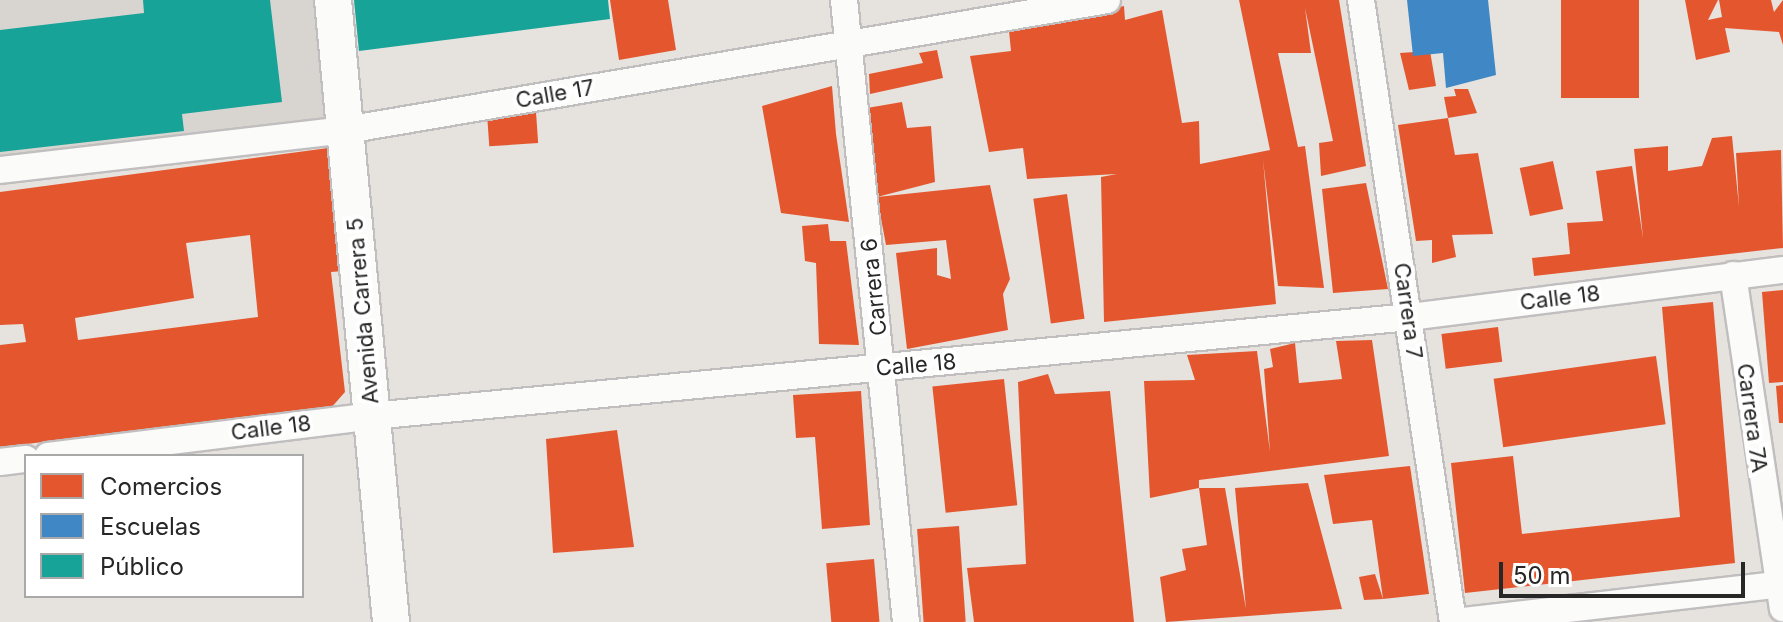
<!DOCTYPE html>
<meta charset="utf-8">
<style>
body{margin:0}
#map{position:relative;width:1783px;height:622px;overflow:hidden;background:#e6e2de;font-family:Inter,sans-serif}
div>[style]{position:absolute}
.plaza>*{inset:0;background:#d8d4cf}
.shops>*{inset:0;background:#e4572e;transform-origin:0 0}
.schools>*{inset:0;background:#3f88c5}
.public>*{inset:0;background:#17a398}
.roads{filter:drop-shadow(2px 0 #c0bebf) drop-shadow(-2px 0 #c0bebf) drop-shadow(0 2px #c0bebf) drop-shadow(0 -2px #c0bebf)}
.street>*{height:26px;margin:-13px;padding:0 13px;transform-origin:13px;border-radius:13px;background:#fbfbfa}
.secondary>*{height:36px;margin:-18px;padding:0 18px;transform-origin:18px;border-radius:18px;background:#fbfbfa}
span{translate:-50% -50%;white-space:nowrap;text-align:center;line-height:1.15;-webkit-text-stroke:8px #fff;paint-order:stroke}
.street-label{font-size:22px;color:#272727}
.legend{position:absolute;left:24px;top:454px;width:280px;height:144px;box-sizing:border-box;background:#fff;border:2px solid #a9a9a9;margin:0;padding:10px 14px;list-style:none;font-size:24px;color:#272727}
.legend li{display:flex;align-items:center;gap:16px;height:40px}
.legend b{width:40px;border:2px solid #a9a9a9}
.scale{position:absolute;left:1499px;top:562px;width:246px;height:36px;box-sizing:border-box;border:4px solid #272727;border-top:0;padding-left:10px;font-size:24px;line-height:28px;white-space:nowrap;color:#272727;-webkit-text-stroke:6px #fff;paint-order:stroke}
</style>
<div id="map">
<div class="plaza">
<i style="clip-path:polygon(0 0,314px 0,329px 119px,0 156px)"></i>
</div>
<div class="shops">
<i style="clip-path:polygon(610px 0,668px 0,676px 50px,619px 60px)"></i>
<i style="clip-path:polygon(1239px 0,1339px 0,1366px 166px,1321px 176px,1319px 143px,1333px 141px,1305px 8px,1311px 53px,1278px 53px,1298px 147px,1305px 146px,1324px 288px,1278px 286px,1263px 160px,1276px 304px,1104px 322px,1101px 177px,1117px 174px,1027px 179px,1023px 148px,989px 152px,970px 56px,1011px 51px,1009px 31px,1124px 6px,1125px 20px,1162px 10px,1182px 123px,1199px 121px,1200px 164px,1270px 150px)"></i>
<i style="left:1561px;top:0;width:78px;height:98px"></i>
<i style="clip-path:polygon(1685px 0,1718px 0,1708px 20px,1722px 17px,1719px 0,1771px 0,1774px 12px,1783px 0,1783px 45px,1779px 32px,1725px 28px,1730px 52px,1696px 60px)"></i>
<i style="clip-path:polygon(937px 50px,943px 78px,870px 94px,869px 74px,923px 63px,919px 53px)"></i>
<i style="clip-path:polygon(1430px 51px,1436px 86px,1409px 90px,1400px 53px)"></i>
<i style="clip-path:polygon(832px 86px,836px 134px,849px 222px,781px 213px,762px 106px)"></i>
<i style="clip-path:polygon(1454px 89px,1468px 89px,1477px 113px,1448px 118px,1444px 97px,1456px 96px)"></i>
<i style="clip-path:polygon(902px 102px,907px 128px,931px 126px,935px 182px,877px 197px,990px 185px,1010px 279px,1003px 294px,1008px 330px,907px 349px,896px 253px,937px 248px,937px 275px,951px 279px,946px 240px,886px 245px,877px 197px,867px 108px)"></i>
<i style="left:536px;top:112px;width:31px;height:49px;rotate:86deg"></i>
<i style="clip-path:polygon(1448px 118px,1455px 155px,1478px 153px,1493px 234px,1452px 235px,1456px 257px,1432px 263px,1432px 240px,1416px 241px,1398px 125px)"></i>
<i style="clip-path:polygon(1732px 136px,1739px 207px,1736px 153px,1781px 150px,1783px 248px,1534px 276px,1532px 258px,1570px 254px,1567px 223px,1603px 221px,1596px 171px,1632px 166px,1643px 238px,1634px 149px,1668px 146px,1668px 171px,1702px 166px,1712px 138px)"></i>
<i style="clip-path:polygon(evenodd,328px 148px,343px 271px,331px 272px,345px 392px,330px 409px,0 447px,0 345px,26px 342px,23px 324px,0 325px,0 192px,328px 148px,250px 235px,258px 317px,78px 340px,75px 318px,194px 298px,186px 243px,250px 235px)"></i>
<i style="left:1553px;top:161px;width:49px;height:34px;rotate:78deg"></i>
<i style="clip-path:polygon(1366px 183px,1388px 289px,1333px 293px,1322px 189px)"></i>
<i style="left:1067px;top:194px;width:126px;height:34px;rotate:82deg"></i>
<i style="clip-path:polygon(828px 224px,830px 241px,846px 241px,859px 345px,819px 344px,816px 263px,805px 261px,802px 226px)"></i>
<i style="clip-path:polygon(1783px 290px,1783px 382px,1769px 383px,1762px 292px)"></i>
<i style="clip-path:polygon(1713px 302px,1735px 563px,1465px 593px,1451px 463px,1513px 456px,1522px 534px,1680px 517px,1662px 307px)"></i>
<i style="left:1498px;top:327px;width:35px;height:57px;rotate:83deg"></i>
<i style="clip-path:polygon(1372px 340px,1389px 456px,1199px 480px,1199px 488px,1225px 488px,1246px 609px,1235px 488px,1308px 483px,1342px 609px,1166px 622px,1160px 577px,1186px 570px,1182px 549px,1207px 545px,1199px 488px,1150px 498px,1144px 381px,1195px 380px,1187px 355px,1257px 351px,1270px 452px,1264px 369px,1273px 367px,1270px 349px,1295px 343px,1299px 383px,1342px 379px,1336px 341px)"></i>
<i style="left:1656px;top:356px;width:69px;height:164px;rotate:82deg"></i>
<i style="clip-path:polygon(1048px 374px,1055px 394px,1110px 391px,1134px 622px,974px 622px,967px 568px,1026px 564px,1018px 382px)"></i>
<i style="left:1004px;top:379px;width:127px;height:72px;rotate:84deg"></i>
<i style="clip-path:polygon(1783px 385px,1783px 423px,1779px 423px,1776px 386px)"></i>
<i style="clip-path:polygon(861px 391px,870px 525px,822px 529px,815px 437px,796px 438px,793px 395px)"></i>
<i style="clip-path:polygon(617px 430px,634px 547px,553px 553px,546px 439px)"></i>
<i style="clip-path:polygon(1410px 466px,1429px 594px,1383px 599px,1372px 520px,1333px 524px,1324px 475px)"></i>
<i style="left:959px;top:526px;width:96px;height:42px;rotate:86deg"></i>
<i style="left:874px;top:559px;width:63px;height:48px;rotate:85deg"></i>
<i style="clip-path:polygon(1375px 574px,1383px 599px,1364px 600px,1359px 577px)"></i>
</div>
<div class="schools">
<i style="clip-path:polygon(1407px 0,1488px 0,1496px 75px,1446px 88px,1443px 53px,1413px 56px)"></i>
</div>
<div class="public">
<i style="clip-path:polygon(143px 0,270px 0,282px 102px,182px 114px,184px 131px,0 152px,0 30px,144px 13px)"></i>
<i style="clip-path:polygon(354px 0,608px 0,610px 19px,359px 51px)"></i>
</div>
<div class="roads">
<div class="street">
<i style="left:844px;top:0;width:625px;rotate:84.31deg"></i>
<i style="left:1361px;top:0;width:629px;rotate:81.59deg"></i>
<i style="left:0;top:170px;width:348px;rotate:-6.6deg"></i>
<i style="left:346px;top:130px;width:772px;rotate:-9.69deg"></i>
<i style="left:1733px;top:275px;width:337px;rotate:81.5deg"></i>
<i style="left:48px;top:456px;width:326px;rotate:-7deg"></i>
<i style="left:372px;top:416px;width:1043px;rotate:-5.45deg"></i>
<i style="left:1410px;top:317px;width:376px;rotate:-7.2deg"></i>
<i style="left:0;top:462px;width:26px;rotate:-7deg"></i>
<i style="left:1455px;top:622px;width:330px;rotate:-6.6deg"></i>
</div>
<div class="secondary">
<i style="left:333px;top:0;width:625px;rotate:84.67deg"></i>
</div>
</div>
<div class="street-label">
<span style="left:555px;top:94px;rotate:-10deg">Calle 17</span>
<span style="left:874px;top:287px;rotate:-96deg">Carrera 6</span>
<span style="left:1560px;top:298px;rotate:-7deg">Calle 18</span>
<span style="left:363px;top:311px;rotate:-95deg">Avenida Carrera 5</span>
<span style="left:1408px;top:311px;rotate:82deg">Carrera 7</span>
<span style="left:916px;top:365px;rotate:-5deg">Calle 18</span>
<span style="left:1752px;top:418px;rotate:82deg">Carrera 7A</span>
<span style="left:271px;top:428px;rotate:-7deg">Calle 18</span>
</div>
<ul class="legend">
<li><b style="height:22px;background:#e4572e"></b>Comercios</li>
<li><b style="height:22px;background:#3f88c5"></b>Escuelas</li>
<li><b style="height:22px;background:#17a398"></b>Público</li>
</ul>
<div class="scale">50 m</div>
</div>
